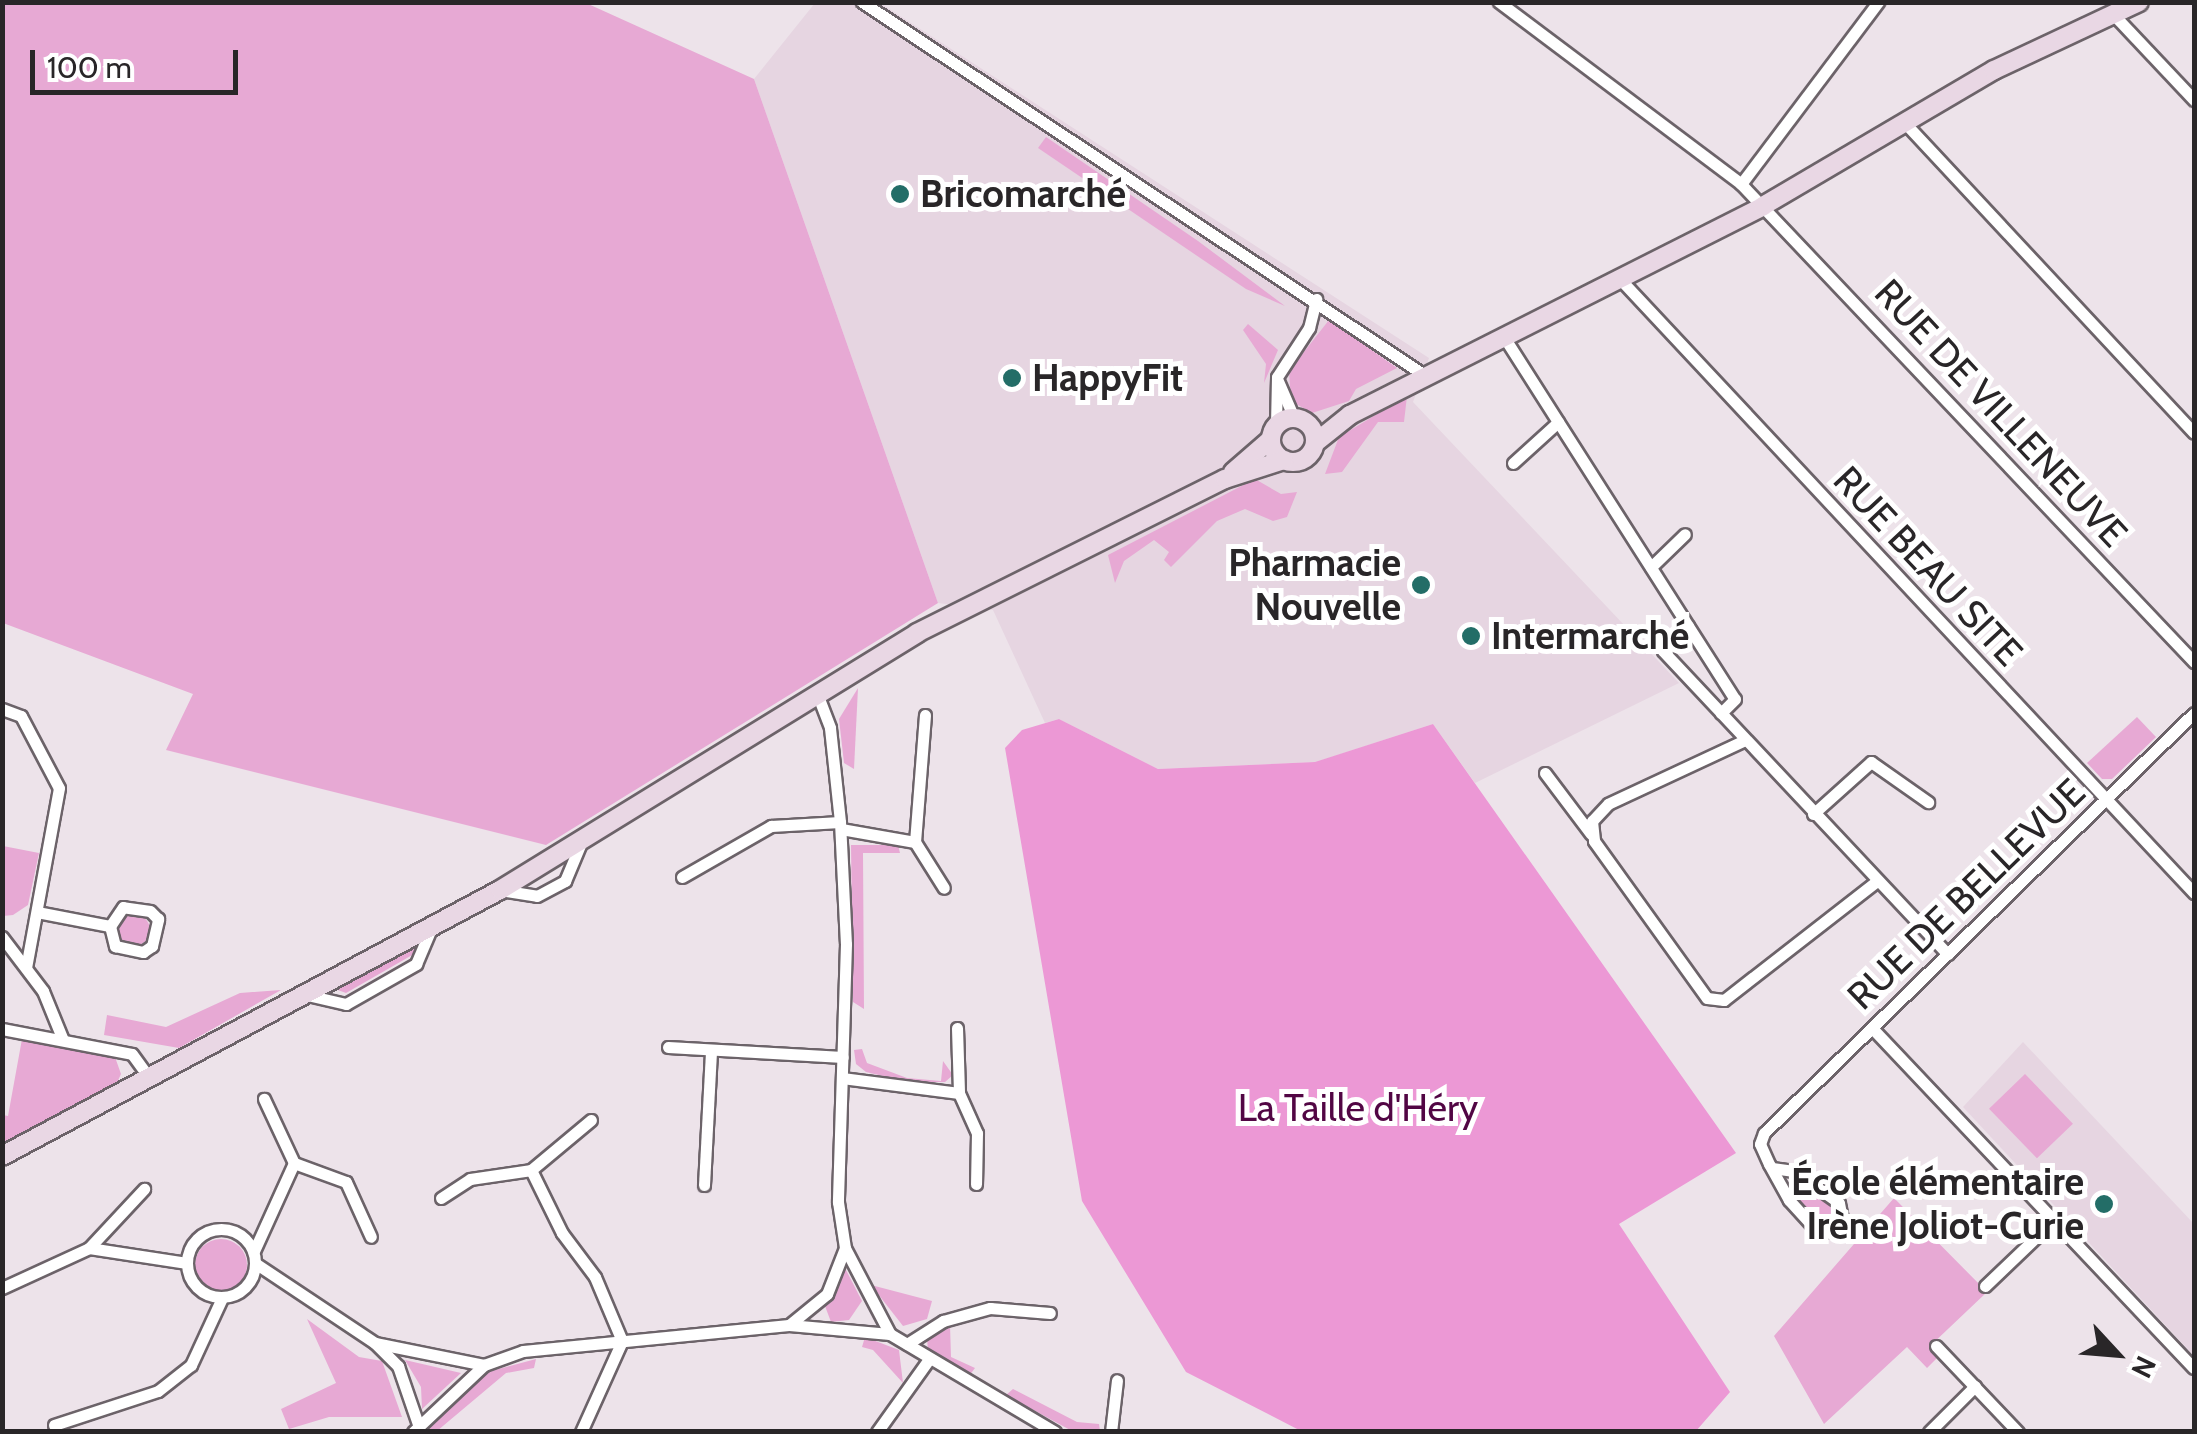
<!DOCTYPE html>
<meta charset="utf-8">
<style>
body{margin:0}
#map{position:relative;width:2197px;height:1434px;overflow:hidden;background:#ede3ea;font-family:Cabin,sans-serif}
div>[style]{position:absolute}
.built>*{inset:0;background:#e6d5e1}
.green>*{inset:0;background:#e7a9d4;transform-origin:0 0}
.round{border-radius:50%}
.forest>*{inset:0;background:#ec98d5}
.roads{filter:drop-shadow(2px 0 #6c6369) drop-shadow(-2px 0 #6c6369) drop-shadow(0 2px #6c6369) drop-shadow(0 -2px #6c6369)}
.minor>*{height:11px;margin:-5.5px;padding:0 5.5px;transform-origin:5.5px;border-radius:5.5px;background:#fff}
.minor>.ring{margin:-5.5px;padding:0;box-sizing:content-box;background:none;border:11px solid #fff;border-radius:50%}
.secondary>*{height:18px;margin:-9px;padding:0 9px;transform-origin:9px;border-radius:9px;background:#e9d7e4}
.secondary>.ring{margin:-9px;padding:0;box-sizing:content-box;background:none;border:18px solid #e9d7e4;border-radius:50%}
.dots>*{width:28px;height:28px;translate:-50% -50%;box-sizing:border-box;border:5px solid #fff;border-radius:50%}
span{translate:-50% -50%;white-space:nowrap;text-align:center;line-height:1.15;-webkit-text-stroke:10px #fff;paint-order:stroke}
.poi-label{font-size:38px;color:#292628;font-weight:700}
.left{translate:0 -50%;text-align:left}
.right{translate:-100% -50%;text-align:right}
.street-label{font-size:38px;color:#292628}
.park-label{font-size:38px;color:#520644}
.frame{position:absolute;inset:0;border:5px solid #292628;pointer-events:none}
.north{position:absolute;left:2067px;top:1304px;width:100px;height:100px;-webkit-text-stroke:8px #fff;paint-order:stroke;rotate:116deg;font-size:28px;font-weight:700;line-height:40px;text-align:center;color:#292628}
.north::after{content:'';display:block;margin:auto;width:35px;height:45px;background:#292628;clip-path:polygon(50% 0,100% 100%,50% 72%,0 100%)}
.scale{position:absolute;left:30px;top:50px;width:208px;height:45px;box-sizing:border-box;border:5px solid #292628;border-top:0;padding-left:12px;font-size:30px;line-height:35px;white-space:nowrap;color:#292628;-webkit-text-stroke:8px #fff;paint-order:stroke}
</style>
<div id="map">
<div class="built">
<i style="clip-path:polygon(815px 3px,880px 3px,1429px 358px,1413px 402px,1679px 683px,1475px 783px,1433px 724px,1316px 762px,1158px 769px,1059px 719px,1045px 723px,993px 610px,938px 603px,754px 79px)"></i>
<i style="clip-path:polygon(2023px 1042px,2194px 1224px,2194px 1356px,1963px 1107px)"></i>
</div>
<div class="green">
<i style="clip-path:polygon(2px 3px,586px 3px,754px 79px,938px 603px,546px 845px,166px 750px,193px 694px,3px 623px)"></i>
<i style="clip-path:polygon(1046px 137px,1198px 241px,1285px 306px,1246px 289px,1038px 148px)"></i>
<i style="clip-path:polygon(1329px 320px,1397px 368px,1356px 389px,1349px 401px,1312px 413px,1291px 401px,1289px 371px)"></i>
<i style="clip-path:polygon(1248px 324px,1278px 350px,1264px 383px,1266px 364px,1243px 330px)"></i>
<i style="clip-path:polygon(1407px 396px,1404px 422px,1378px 422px,1342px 472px,1325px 474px,1339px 437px)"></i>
<i style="clip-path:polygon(1255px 479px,1281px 494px,1297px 492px,1287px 517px,1273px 521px,1245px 509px,1217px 521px,1171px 567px,1164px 560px,1169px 552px,1154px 540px,1124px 561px,1115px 583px,1108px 555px)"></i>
<i style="clip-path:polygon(858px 688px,854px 769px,844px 763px,839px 719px)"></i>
<i style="clip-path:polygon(2137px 717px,2156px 737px,2112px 779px,2102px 779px,2087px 763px)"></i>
<i style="clip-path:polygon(851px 845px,898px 845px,900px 853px,863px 853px,864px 1009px,853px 1002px)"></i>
<i style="clip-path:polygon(3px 846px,39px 853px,28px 905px,13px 915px,3px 916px)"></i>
<i class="round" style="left:118px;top:914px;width:32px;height:32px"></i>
<i style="clip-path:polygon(416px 945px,414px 954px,346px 993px,335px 989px)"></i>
<i style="clip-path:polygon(281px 990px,179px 1048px,104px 1035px,107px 1015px,166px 1027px,240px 993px)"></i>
<i style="clip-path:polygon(22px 1039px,115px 1057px,121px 1074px,115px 1087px,3px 1148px,3px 1115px,8px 1116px)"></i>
<i style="clip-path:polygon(862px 1049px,867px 1063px,907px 1078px,941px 1081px,943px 1061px,953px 1075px,945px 1082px,908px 1082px,866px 1072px,856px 1064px,854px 1050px)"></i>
<i style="left:2025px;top:1074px;width:69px;height:50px;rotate:46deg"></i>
<i style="clip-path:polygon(1789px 1179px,1829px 1205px,1835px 1214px,1830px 1223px,1822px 1225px,1796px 1202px)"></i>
<i style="clip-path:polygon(1894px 1198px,1987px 1292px,1929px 1347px,1937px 1358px,1927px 1368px,1907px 1347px,1824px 1424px,1774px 1336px)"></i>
<i class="round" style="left:195px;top:1239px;width:52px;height:52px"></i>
<i style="clip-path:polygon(845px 1268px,862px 1301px,849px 1320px,831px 1322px,825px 1306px)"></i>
<i style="clip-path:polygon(871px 1285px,932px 1301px,927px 1319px,903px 1326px)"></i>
<i style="clip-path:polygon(307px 1319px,359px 1357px,382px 1361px,402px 1417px,329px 1417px,289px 1429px,281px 1409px,336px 1383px)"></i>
<i style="clip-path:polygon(950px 1325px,951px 1357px,975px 1368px,969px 1376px,928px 1353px,927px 1337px)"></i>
<i style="clip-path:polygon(865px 1337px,899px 1350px,903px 1383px,873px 1350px,862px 1347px)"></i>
<i style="clip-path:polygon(536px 1359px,534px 1368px,506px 1373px,437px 1431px,421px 1432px,487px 1372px)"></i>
<i style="clip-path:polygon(405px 1360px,461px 1373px,422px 1409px,421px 1387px)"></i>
<i style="clip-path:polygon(1013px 1389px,1077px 1422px,1099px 1424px,1100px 1431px,1072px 1431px,1006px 1395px)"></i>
</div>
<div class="forest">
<i style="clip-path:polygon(1059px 719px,1158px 769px,1315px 762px,1433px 724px,1736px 1153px,1619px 1224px,1730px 1392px,1696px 1431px,1301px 1431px,1186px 1372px,1082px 1201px,1005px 748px,1022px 730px)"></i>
</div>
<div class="roads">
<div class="minor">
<i style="left:862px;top:2px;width:677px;rotate:33.55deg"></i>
<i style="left:1499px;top:2px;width:303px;rotate:36.9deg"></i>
<i style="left:1741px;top:184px;width:659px;rotate:46.54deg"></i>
<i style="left:2113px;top:14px;width:118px;rotate:46.7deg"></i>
<i style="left:1904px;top:122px;width:425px;rotate:47deg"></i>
<i style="left:1741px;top:184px;width:228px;rotate:-53deg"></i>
<i style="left:1620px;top:279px;width:841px;rotate:46.93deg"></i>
<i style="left:1504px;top:337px;width:429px;rotate:57.5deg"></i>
<i style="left:1735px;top:699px;width:20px;rotate:135deg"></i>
<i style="left:1278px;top:381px;width:40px;rotate:66.6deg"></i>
<i style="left:1276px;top:425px;width:48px;rotate:-88.8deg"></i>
<i style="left:1277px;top:377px;width:59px;rotate:-56.9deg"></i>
<i style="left:1309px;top:328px;width:30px;rotate:-76deg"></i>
<i style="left:1513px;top:463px;width:61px;rotate:-42.3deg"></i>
<i style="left:1651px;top:567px;width:47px;rotate:-44.1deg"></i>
<i style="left:1688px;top:626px;width:35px;rotate:135deg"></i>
<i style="left:1663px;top:651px;width:416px;rotate:46.8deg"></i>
<i style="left:818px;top:696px;width:34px;rotate:69deg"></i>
<i style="left:830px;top:728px;width:95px;rotate:83.9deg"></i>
<i style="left:840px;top:822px;width:122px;rotate:87.2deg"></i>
<i style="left:846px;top:944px;width:258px;rotate:91.8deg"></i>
<i style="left:838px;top:1202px;width:47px;rotate:81.3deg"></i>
<i style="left:845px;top:1248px;width:97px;rotate:62.4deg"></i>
<i style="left:2px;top:709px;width:20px;rotate:20deg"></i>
<i style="left:21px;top:716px;width:81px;rotate:62.2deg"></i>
<i style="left:59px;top:788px;width:182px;rotate:100.4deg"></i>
<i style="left:925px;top:715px;width:127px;rotate:94.5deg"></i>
<i style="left:915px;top:842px;width:54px;rotate:57.8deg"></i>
<i style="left:1745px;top:740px;width:151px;rotate:155deg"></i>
<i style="left:1608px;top:804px;width:23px;rotate:133deg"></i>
<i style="left:1592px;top:821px;width:20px;rotate:84deg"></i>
<i style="left:1594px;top:841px;width:193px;rotate:54.3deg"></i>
<i style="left:1707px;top:998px;width:17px;rotate:7deg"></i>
<i style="left:1724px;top:1000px;width:194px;rotate:-37.9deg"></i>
<i style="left:1545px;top:773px;width:76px;rotate:53deg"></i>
<i style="left:1813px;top:814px;width:78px;rotate:-41.9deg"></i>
<i style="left:1871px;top:762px;width:70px;rotate:35.1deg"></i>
<i style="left:841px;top:829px;width:75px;rotate:10deg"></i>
<i style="left:682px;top:877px;width:103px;rotate:-29.8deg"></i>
<i style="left:771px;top:826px;width:69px;rotate:-3.3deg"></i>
<i style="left:500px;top:890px;width:37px;rotate:9deg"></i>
<i style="left:537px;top:896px;width:32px;rotate:-28deg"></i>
<i style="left:565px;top:881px;width:41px;rotate:-67.2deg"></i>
<i style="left:37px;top:912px;width:74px;rotate:10.9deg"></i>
<i style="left:110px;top:926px;width:21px;rotate:76deg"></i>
<i style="left:115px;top:946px;width:29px;rotate:12deg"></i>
<i style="left:143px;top:952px;width:11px;rotate:-34deg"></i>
<i style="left:152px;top:946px;width:28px;rotate:-77deg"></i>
<i style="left:158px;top:919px;width:11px;rotate:-135deg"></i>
<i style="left:150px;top:911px;width:27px;rotate:-172deg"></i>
<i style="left:123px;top:907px;width:23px;rotate:124deg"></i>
<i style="left:2px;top:937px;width:68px;rotate:52.8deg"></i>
<i style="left:43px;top:991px;width:53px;rotate:67.8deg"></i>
<i style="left:307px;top:995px;width:40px;rotate:13deg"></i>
<i style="left:346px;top:1004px;width:81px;rotate:-29.7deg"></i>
<i style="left:416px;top:964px;width:39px;rotate:-67deg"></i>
<i style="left:957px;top:1028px;width:65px;rotate:88.2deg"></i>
<i style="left:959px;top:1093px;width:44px;rotate:65.8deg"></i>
<i style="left:977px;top:1133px;width:51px;rotate:91.1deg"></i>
<i style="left:1872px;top:1028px;width:468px;rotate:46.6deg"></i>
<i style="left:2px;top:1029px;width:132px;rotate:10.9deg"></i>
<i style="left:132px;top:1054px;width:29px;rotate:54deg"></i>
<i style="left:668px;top:1047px;width:175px;rotate:3.3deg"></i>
<i style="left:842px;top:1078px;width:118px;rotate:7.3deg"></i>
<i style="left:294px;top:1163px;width:55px;rotate:20.1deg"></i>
<i style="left:346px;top:1182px;width:60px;rotate:65.6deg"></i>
<i style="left:1772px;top:1168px;width:22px;rotate:8deg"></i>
<i style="left:1794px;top:1171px;width:55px;rotate:35.4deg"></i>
<i style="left:1839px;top:1203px;width:15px;rotate:79deg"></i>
<i style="left:1842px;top:1218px;width:14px;rotate:124deg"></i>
<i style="left:1834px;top:1230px;width:15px;rotate:169deg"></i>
<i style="left:1819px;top:1233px;width:45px;rotate:-132.3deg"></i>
<i style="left:1789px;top:1200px;width:41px;rotate:-119.1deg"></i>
<i style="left:1769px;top:1164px;width:22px;rotate:-114deg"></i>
<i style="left:1760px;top:1144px;width:12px;rotate:-70deg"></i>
<i style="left:1764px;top:1133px;width:601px;rotate:-44.33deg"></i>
<i style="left:531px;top:1170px;width:70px;rotate:63.8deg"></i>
<i style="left:562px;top:1233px;width:55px;rotate:53.1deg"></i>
<i style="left:595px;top:1277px;width:69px;rotate:67.1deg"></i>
<i style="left:622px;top:1341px;width:100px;rotate:114.3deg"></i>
<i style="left:704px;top:1185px;width:132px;rotate:-87deg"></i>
<i style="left:441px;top:1198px;width:35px;rotate:-33deg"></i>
<i style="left:470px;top:1179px;width:62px;rotate:-8.4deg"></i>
<i style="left:531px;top:1170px;width:78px;rotate:-39.8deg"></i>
<i class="ring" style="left:187px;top:1229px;width:57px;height:57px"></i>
<i style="left:89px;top:1248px;width:81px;rotate:-47deg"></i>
<i style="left:254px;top:1251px;width:97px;rotate:-65.6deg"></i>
<i style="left:294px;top:1163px;width:71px;rotate:-115.1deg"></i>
<i style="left:255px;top:1263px;width:144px;rotate:33.7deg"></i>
<i style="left:375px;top:1343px;width:33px;rotate:45deg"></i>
<i style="left:398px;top:1366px;width:61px;rotate:71deg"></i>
<i style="left:1985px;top:1286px;width:95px;rotate:-43.7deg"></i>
<i style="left:2px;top:1288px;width:96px;rotate:-24.7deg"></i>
<i style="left:89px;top:1248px;width:99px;rotate:8.7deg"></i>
<i style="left:789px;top:1325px;width:49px;rotate:-39.2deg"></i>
<i style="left:827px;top:1294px;width:49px;rotate:-68.6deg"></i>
<i style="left:375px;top:1343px;width:111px;rotate:11.4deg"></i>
<i style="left:907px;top:1344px;width:43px;rotate:-32.6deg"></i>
<i style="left:943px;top:1321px;width:49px;rotate:-15.5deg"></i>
<i style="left:990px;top:1308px;width:60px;rotate:4.8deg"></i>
<i style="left:1936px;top:1346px;width:119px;rotate:46.4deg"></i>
<i style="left:54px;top:1425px;width:109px;rotate:-18.1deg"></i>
<i style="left:158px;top:1391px;width:42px;rotate:-38.2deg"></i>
<i style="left:191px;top:1365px;width:74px;rotate:-65.2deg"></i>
<i style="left:413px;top:1432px;width:98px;rotate:-43.3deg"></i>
<i style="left:484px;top:1365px;width:41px;rotate:-19.7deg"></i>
<i style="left:523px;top:1351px;width:267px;rotate:-5.6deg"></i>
<i style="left:789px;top:1325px;width:101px;rotate:5.1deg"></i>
<i style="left:890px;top:1334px;width:192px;rotate:30.7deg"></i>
<i style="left:877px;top:1432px;width:86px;rotate:-54.5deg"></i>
<i style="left:1111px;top:1432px;width:52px;rotate:-83.4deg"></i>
<i style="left:1929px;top:1432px;width:65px;rotate:-45deg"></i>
</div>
<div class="secondary">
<i class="ring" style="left:1271px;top:418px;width:26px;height:26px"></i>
<i style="left:1315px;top:443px;width:45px;rotate:-38.7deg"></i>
<i style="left:1350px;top:415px;width:463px;rotate:-26.8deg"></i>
<i style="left:1763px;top:206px;width:268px;rotate:-30.5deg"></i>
<i style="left:1994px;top:70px;width:160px;rotate:-25.1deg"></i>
<i style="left:1233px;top:472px;width:50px;rotate:-41deg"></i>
<i style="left:2px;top:1156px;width:565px;rotate:-28.11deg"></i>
<i style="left:500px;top:890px;width:490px;rotate:-31.6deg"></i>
<i style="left:917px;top:633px;width:344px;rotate:-26.6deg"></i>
<i style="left:1225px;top:479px;width:62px;rotate:-17.9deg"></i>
</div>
</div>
<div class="dots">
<i style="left:900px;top:194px;background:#236d67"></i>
<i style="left:1012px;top:378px;background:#236d67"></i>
<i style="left:1421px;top:585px;background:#236d67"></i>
<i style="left:1471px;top:636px;background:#236d67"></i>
<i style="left:2104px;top:1204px;background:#236d67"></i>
</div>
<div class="poi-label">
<span class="left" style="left:920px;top:194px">Bricomarché</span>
<span class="left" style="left:1032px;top:378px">HappyFit</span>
<span class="right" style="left:1401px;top:585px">Pharmacie<br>Nouvelle</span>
<span class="left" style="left:1491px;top:636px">Intermarché</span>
<span class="right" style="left:2084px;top:1204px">École élémentaire<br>Irène Joliot-Curie</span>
</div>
<div class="street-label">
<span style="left:2001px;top:413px;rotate:47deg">RUE DE VILLENEUVE</span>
<span style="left:1928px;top:566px;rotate:47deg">RUE BEAU SITE</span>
<span style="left:1966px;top:894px;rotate:-44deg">RUE DE BELLEVUE</span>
</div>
<div class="park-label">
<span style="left:1358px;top:1108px">La Taille d'Héry</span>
</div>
<div class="frame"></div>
<div class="north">N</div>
<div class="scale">100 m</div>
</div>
